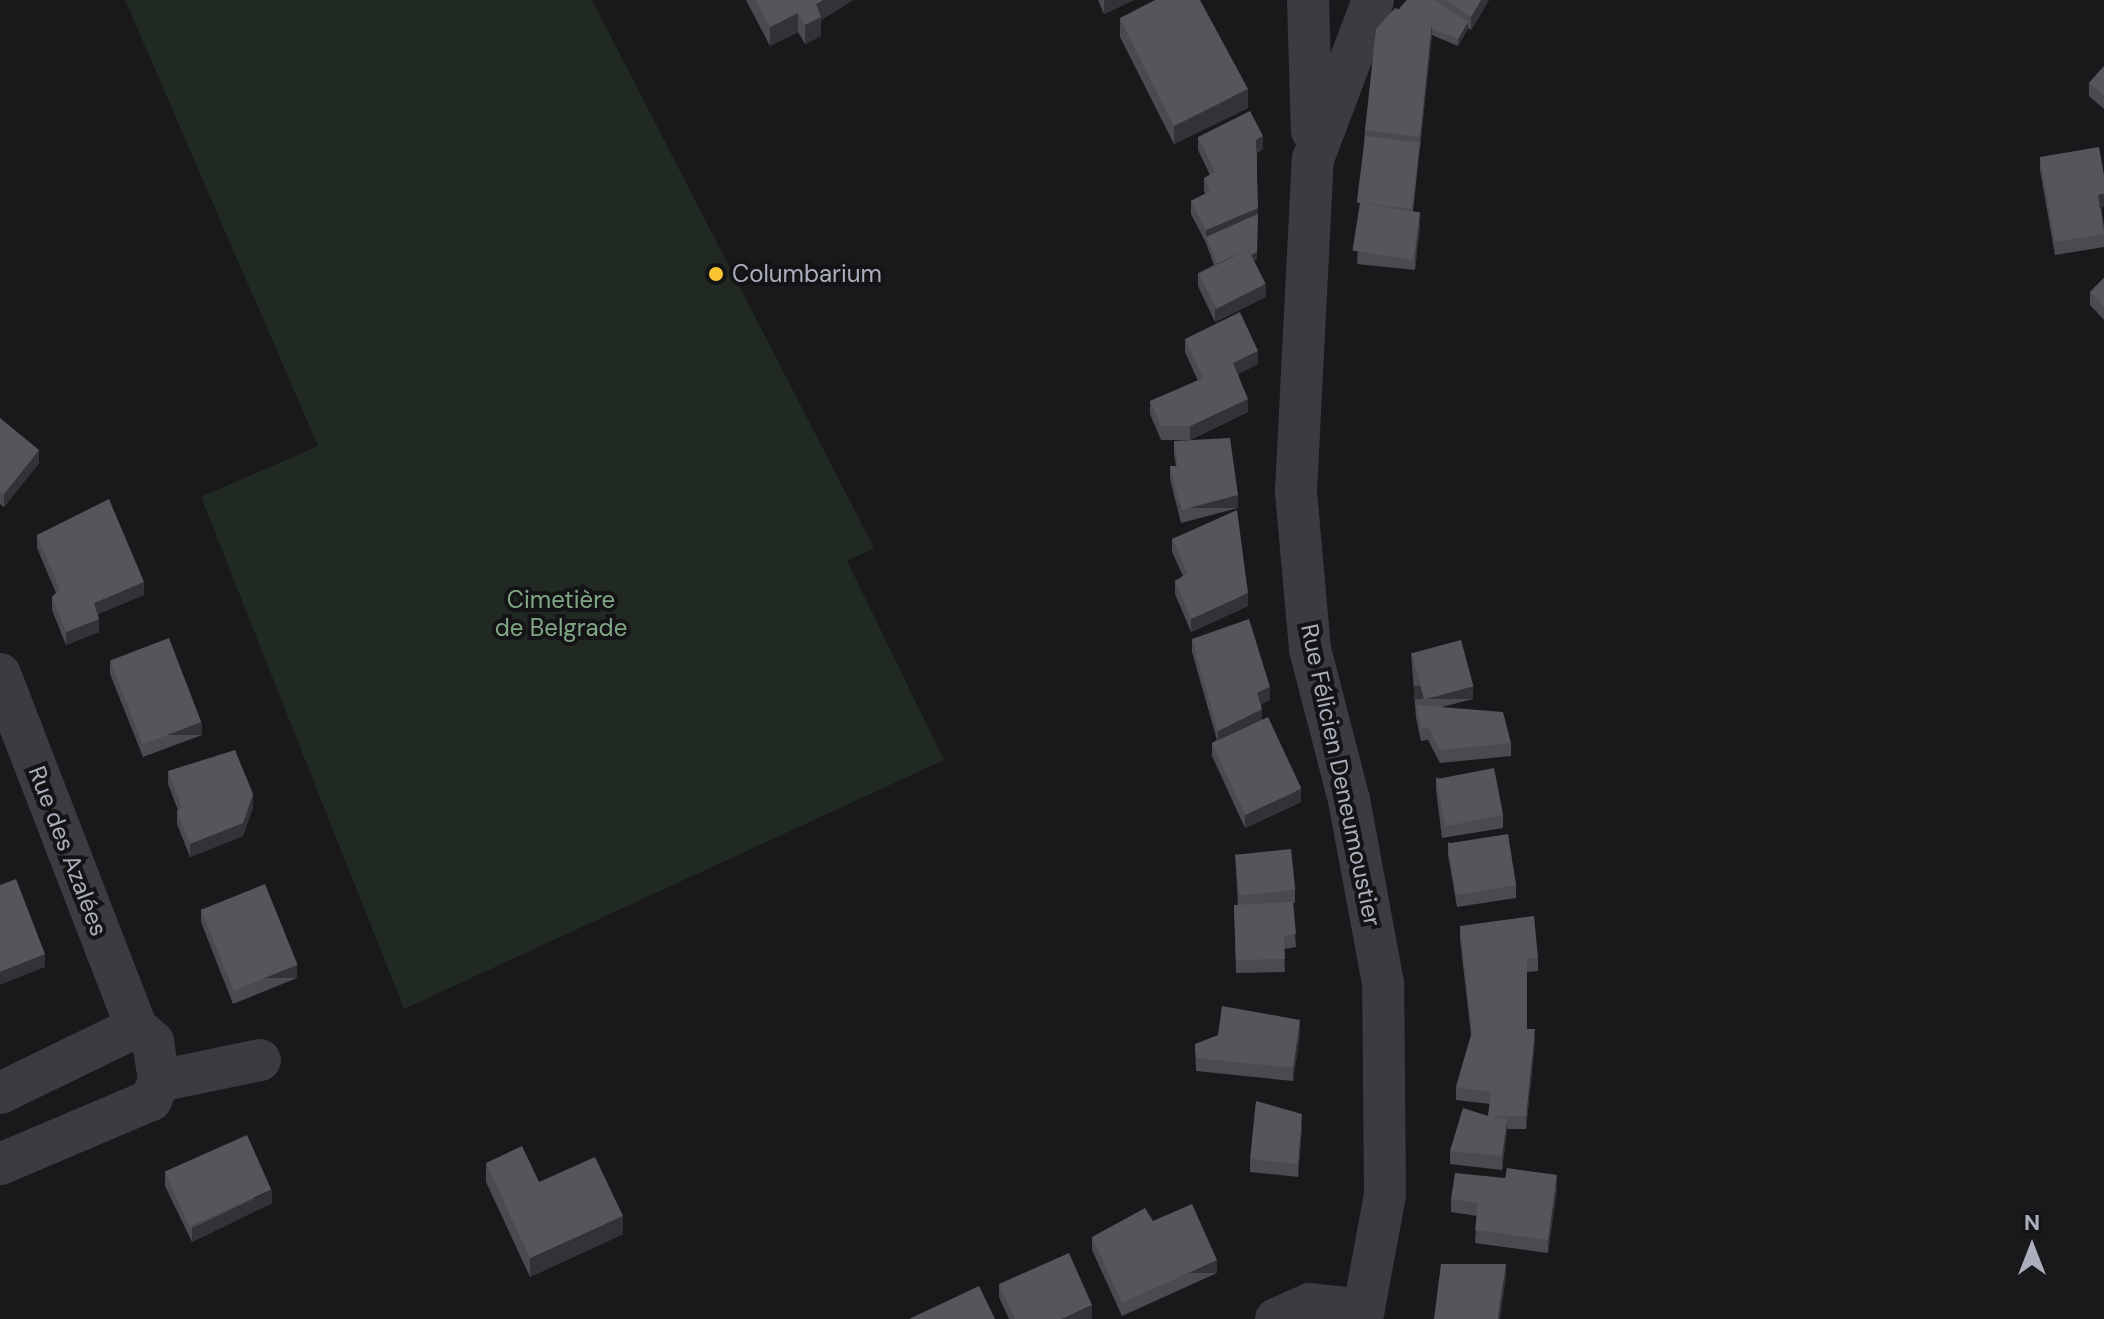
<!DOCTYPE html>
<meta charset="utf-8">
<style>
body{margin:0}
#map{position:relative;width:2104px;height:1319px;overflow:hidden;background:#19191b;font-family:"DM Sans",sans-serif}
div>[style]{position:absolute}
.green>*{inset:0;background:#202a22}
.street>*{height:42px;margin:-21px;padding:0 21px;transform-origin:21px;border-radius:21px;background:#3b3c42}
.wall>*{inset:0;background:#4a4b50}
.shaded-wall>*{inset:0;background:#323336;transform-origin:0 0}
.building>*{inset:0;background:#55565c;transform-origin:0 0}
.dots>*{width:22px;height:22px;translate:-50% -50%;box-sizing:border-box;border:4px solid #141416;border-radius:50%}
span{translate:-50% -50%;white-space:nowrap;text-align:center;line-height:1.15;-webkit-text-stroke:8px #141416;paint-order:stroke}
.poi-label{font-size:24px;color:#aaafbb}
.left{translate:0 -50%;text-align:left}
.park-label{font-size:24px;color:#81a786}
.street-label{font-size:24px;color:#aaafbb}
.north{position:absolute;left:1992px;top:1207px;width:80px;height:80px;-webkit-text-stroke:6px #141416;paint-order:stroke;rotate:0deg;font-size:22px;font-weight:700;line-height:32px;text-align:center;color:#aaafbb}
.north::after{content:'';display:block;margin:auto;width:28px;height:36px;background:#aaafbb;clip-path:polygon(50% 0,100% 100%,50% 72%,0 100%)}
</style>
<div id="map">
<div class="green">
<i style="clip-path:polygon(125px 0,592px 0,874px 548px,847px 561px,944px 760px,404px 1009px,201px 497px,318px 446px)"></i>
</div>
<div class="street">
<i style="left:1308px;top:0;width:131px;rotate:88.3deg"></i>
<i style="left:0;top:674px;width:378px;rotate:68.9deg"></i>
<i style="left:136px;top:1027px;width:23px;rotate:41deg"></i>
<i style="left:153px;top:1042px;width:39px;rotate:81deg"></i>
<i style="left:159px;top:1081px;width:21px;rotate:113deg"></i>
<i style="left:151px;top:1100px;width:164px;rotate:157deg"></i>
<i style="left:159px;top:1081px;width:103px;rotate:-11.7deg"></i>
<i style="left:0;top:1093px;width:151px;rotate:-25.9deg"></i>
<i style="left:1276px;top:1319px;width:37px;rotate:-24deg"></i>
<i style="left:1310px;top:1304px;width:54px;rotate:6.3deg"></i>
<i style="left:1362px;top:1319px;width:126px;rotate:-79.5deg"></i>
<i style="left:1385px;top:1195px;width:212px;rotate:-90.5deg"></i>
<i style="left:1383px;top:983px;width:186px;rotate:-100.5deg"></i>
<i style="left:1349px;top:800px;width:156px;rotate:-104.5deg"></i>
<i style="left:1310px;top:649px;width:159px;rotate:-95.1deg"></i>
<i style="left:1296px;top:491px;width:332px;rotate:-87.1deg"></i>
<i style="left:1313px;top:159px;width:170px;rotate:-69.3deg"></i>
</div>
<div class="wall">
<i style="clip-path:polygon(746px 0,853px 0,821px 20px,821px 36px,805px 44px,798px 32px,770px 46px)"></i>
<i style="clip-path:polygon(1098px 0,1134px 0,1104px 14px)"></i>
<i style="clip-path:polygon(1407px 0,1489px 0,1471px 30px,1468px 28px,1458px 46px,1432px 35px,1413px 211px,1420px 225px,1415px 270px,1357px 264px,1365px 130px,1399px 9px)"></i>
<i style="clip-path:polygon(1120px 18px,1248px 108px,1174px 144px,1120px 37px)"></i>
<i style="clip-path:polygon(2104px 66px,2104px 109px,2089px 96px,2089px 83px)"></i>
<i style="clip-path:polygon(1198px 137px,1263px 149px,1257px 153px,1257px 259px,1254px 260px,1266px 297px,1215px 322px,1198px 286px,1198px 273px,1214px 265px,1206px 243px,1191px 214px,1191px 201px,1205px 194px,1204px 191px,1204px 178px,1210px 175px,1198px 150px)"></i>
<i style="clip-path:polygon(2040px 157px,2101px 207px,2104px 227px,2104px 247px,2055px 255px,2040px 170px)"></i>
<i style="clip-path:polygon(2104px 278px,2104px 320px,2090px 305px,2090px 292px)"></i>
<i style="clip-path:polygon(1185px 339px,1258px 364px,1238px 374px,1248px 412px,1190px 440px,1161px 440px,1150px 414px,1150px 401px,1198px 381px,1185px 352px)"></i>
<i style="clip-path:polygon(0 418px,39px 463px,4px 507px,0 504px)"></i>
<i style="clip-path:polygon(1174px 441px,1238px 508px,1181px 523px,1170px 479px,1170px 466px,1176px 466px,1174px 454px)"></i>
<i style="clip-path:polygon(37px 535px,144px 595px,98px 614px,99px 632px,66px 645px,52px 610px,52px 597px,56px 593px,37px 548px)"></i>
<i style="clip-path:polygon(1172px 539px,1248px 606px,1191px 632px,1175px 594px,1175px 581px,1183px 576px,1172px 552px)"></i>
<i style="clip-path:polygon(1192px 639px,1270px 700px,1261px 704px,1262px 719px,1301px 802px,1245px 828px,1212px 756px,1212px 743px,1217px 740px,1192px 652px)"></i>
<i style="clip-path:polygon(1411px 652px,1473px 699px,1442px 707px,1511px 743px,1511px 756px,1440px 763px,1428px 740px,1421px 741px,1416px 718px)"></i>
<i style="clip-path:polygon(110px 661px,202px 735px,143px 757px,110px 674px)"></i>
<i style="clip-path:polygon(168px 771px,253px 807px,243px 836px,190px 857px,177px 824px,177px 811px,178px 810px,168px 784px)"></i>
<i style="clip-path:polygon(1436px 777px,1503px 815px,1503px 828px,1442px 838px,1436px 790px)"></i>
<i style="clip-path:polygon(1448px 842px,1516px 885px,1516px 898px,1457px 907px,1448px 855px)"></i>
<i style="clip-path:polygon(1235px 854px,1295px 890px,1295px 903px,1293px 903px,1296px 947px,1284px 949px,1285px 972px,1236px 973px,1234px 905px,1238px 905px)"></i>
<i style="clip-path:polygon(201px 909px,297px 978px,233px 1004px,201px 922px)"></i>
<i style="clip-path:polygon(1460px 926px,1538px 958px,1538px 971px,1527px 972px,1527px 1029px,1535px 1042px,1526px 1129px,1507px 1129px,1502px 1170px,1450px 1164px,1450px 1151px,1488px 1116px,1490px 1104px,1456px 1100px,1456px 1087px,1471px 1035px,1460px 939px)"></i>
<i style="clip-path:polygon(1300px 1033px,1293px 1081px,1196px 1071px,1195px 1044px)"></i>
<i style="clip-path:polygon(1302px 1127px,1298px 1177px,1250px 1172px,1250px 1159px)"></i>
<i style="clip-path:polygon(486px 1163px,539px 1182px,623px 1234px,530px 1277px,486px 1182px)"></i>
<i style="clip-path:polygon(165px 1173px,272px 1203px,192px 1242px,165px 1186px)"></i>
<i style="clip-path:polygon(1557px 1188px,1548px 1253px,1475px 1243px,1477px 1216px,1451px 1212px,1451px 1199px)"></i>
<i style="clip-path:polygon(1153px 1221px,1217px 1273px,1122px 1316px,1092px 1250px,1092px 1237px)"></i>
<i style="clip-path:polygon(999px 1284px,1092px 1318px,1090px 1319px,1009px 1319px,999px 1297px)"></i>
</div>
<div class="shaded-wall">
<i style="clip-path:polygon(823px 0,853px 0,821px 20px,821px 36px,805px 44px,805px 25px,816px 4px)"></i>
<i style="clip-path:polygon(1106px 0,1134px 0,1104px 14px,1104px 1px)"></i>
<i style="clip-path:polygon(1481px 0,1489px 0,1471px 30px,1471px 17px)"></i>
<i style="clip-path:polygon(798px 13px,798px 32px,770px 46px,770px 27px)"></i>
<i style="clip-path:polygon(1432px 21px,1432px 34px,1420px 150px,1420px 137px)"></i>
<i style="clip-path:polygon(1468px 22px,1468px 29px,1458px 46px,1458px 39px)"></i>
<i style="clip-path:polygon(1248px 89px,1248px 108px,1174px 144px,1174px 126px)"></i>
<i style="clip-path:polygon(1263px 136px,1263px 149px,1256px 153px,1256px 140px)"></i>
<i style="clip-path:polygon(2104px 194px,2104px 207px,2098px 208px,2098px 195px)"></i>
<i style="clip-path:polygon(1258px 208px,1257px 259px,1219px 276px,1219px 269px,1206px 237px,1206px 230px)"></i>
<i style="clip-path:polygon(1420px 212px,1420px 225px,1415px 270px,1415px 257px)"></i>
<i style="clip-path:polygon(1266px 284px,1266px 297px,1215px 322px,1215px 309px)"></i>
<i style="clip-path:polygon(1258px 351px,1258px 364px,1233px 376px,1233px 363px)"></i>
<i style="clip-path:polygon(1248px 399px,1248px 412px,1190px 440px,1190px 426px)"></i>
<i style="clip-path:polygon(39px 450px,39px 463px,4px 507px,4px 494px)"></i>
<i style="left:1238px;top:495px;width:13px;height:59px;rotate:90deg"></i>
<i style="clip-path:polygon(144px 582px,144px 595px,94px 616px,94px 603px)"></i>
<i style="clip-path:polygon(1248px 593px,1248px 606px,1191px 632px,1191px 619px)"></i>
<i style="clip-path:polygon(99px 619px,99px 632px,66px 645px,66px 632px)"></i>
<i style="left:1473px;top:686px;width:13px;height:59px;rotate:90deg"></i>
<i style="clip-path:polygon(1270px 687px,1270px 700px,1257px 706px,1257px 693px)"></i>
<i style="clip-path:polygon(1262px 709px,1262px 722px,1218px 744px,1218px 731px)"></i>
<i style="left:202px;top:722px;width:13px;height:63px;rotate:90deg"></i>
<i style="clip-path:polygon(1301px 789px,1301px 802px,1245px 828px,1245px 815px)"></i>
<i style="clip-path:polygon(253px 794px,253px 807px,243px 836px,190px 857px,190px 844px)"></i>
<i style="clip-path:polygon(45px 954px,45px 967px,0 985px,0 972px)"></i>
<i style="left:297px;top:965px;width:13px;height:69px;rotate:90deg"></i>
<i style="clip-path:polygon(1300px 1020px,1300px 1033px,1293px 1081px,1293px 1068px)"></i>
<i style="clip-path:polygon(1535px 1029px,1535px 1042px,1526px 1129px,1526px 1116px)"></i>
<i style="clip-path:polygon(1302px 1114px,1302px 1127px,1298px 1177px,1298px 1164px)"></i>
<i style="clip-path:polygon(1507px 1119px,1507px 1132px,1502px 1170px,1502px 1156px)"></i>
<i style="clip-path:polygon(1557px 1175px,1557px 1188px,1548px 1253px,1548px 1240px)"></i>
<i style="clip-path:polygon(272px 1190px,272px 1203px,192px 1242px,192px 1228px)"></i>
<i style="clip-path:polygon(623px 1216px,623px 1234px,530px 1277px,530px 1258px)"></i>
<i style="left:1217px;top:1260px;width:13px;height:104px;rotate:90deg"></i>
<i style="clip-path:polygon(1506px 1264px,1506px 1278px,1500px 1319px,1498px 1319px)"></i>
<i style="clip-path:polygon(1092px 1305px,1092px 1318px,1090px 1319px,1061px 1319px)"></i>
</div>
<div class="building">
<i style="clip-path:polygon(755px 0,823px 0,816px 4px,821px 17px,805px 25px,798px 13px,770px 27px)"></i>
<i style="clip-path:polygon(1155px 0,1200px 0,1248px 89px,1174px 126px,1120px 18px)"></i>
<i style="clip-path:polygon(1407px 0,1435px 0,1468px 22px,1458px 39px,1432px 29px,1432px 21px,1399px 9px)"></i>
<i style="clip-path:polygon(1445px 0,1481px 0,1471px 17px)"></i>
<i style="clip-path:polygon(1395px 8px,1432px 21px,1420px 137px,1365px 130px,1376px 29px)"></i>
<i style="clip-path:polygon(2104px 66px,2104px 96px,2089px 83px)"></i>
<i style="clip-path:polygon(1250px 111px,1263px 136px,1256px 140px,1258px 208px,1206px 230px,1191px 201px,1210px 191px,1204px 178px,1215px 172px,1198px 137px)"></i>
<i style="left:1365px;top:136px;width:55px;height:67px;rotate:7deg"></i>
<i style="clip-path:polygon(2099px 147px,2104px 175px,2104px 194px,2098px 195px,2104px 234px,2055px 242px,2040px 157px)"></i>
<i style="left:1360px;top:203px;width:61px;height:48px;rotate:9deg"></i>
<i style="clip-path:polygon(1258px 214px,1257px 252px,1251px 255px,1248px 249px,1217px 264px,1206px 237px)"></i>
<i style="left:1248px;top:249px;width:39px;height:55px;rotate:63deg"></i>
<i style="clip-path:polygon(2104px 278px,2104px 307px,2090px 292px)"></i>
<i style="clip-path:polygon(1240px 312px,1258px 351px,1233px 363px,1248px 399px,1190px 426px,1161px 426px,1150px 401px,1203px 378px,1185px 339px)"></i>
<i style="clip-path:polygon(0 418px,39px 450px,4px 494px,0 491px)"></i>
<i style="clip-path:polygon(1230px 438px,1238px 495px,1181px 510px,1170px 466px,1178px 466px,1174px 441px)"></i>
<i style="clip-path:polygon(109px 499px,144px 582px,94px 603px,99px 619px,66px 632px,52px 597px,60px 590px,37px 535px)"></i>
<i style="clip-path:polygon(1237px 510px,1248px 593px,1191px 619px,1175px 581px,1188px 573px,1172px 539px)"></i>
<i style="clip-path:polygon(1249px 619px,1270px 687px,1257px 693px,1262px 709px,1218px 731px,1192px 639px)"></i>
<i style="left:169px;top:638px;width:90px;height:63px;rotate:69deg"></i>
<i style="left:1461px;top:640px;width:48px;height:51px;rotate:75deg"></i>
<i style="clip-path:polygon(1416px 705px,1503px 712px,1511px 743px,1440px 750px,1428px 727px,1421px 728px)"></i>
<i style="left:1268px;top:717px;width:79px;height:62px;rotate:65deg"></i>
<i style="clip-path:polygon(235px 750px,253px 794px,243px 823px,190px 844px,177px 811px,182px 808px,168px 771px)"></i>
<i style="left:1494px;top:768px;width:48px;height:59px;rotate:79deg"></i>
<i style="left:1508px;top:834px;width:52px;height:61px;rotate:81deg"></i>
<i style="left:1291px;top:849px;width:41px;height:56px;rotate:84deg"></i>
<i style="clip-path:polygon(16px 879px,45px 954px,0 972px,0 885px)"></i>
<i style="left:265px;top:884px;width:87px;height:69px;rotate:68deg"></i>
<i style="clip-path:polygon(1293px 902px,1296px 934px,1284px 936px,1285px 959px,1236px 960px,1234px 905px)"></i>
<i style="clip-path:polygon(1534px 916px,1538px 958px,1527px 959px,1527px 1029px,1535px 1029px,1526px 1116px,1493px 1116px,1507px 1119px,1502px 1156px,1450px 1151px,1463px 1108px,1488px 1116px,1491px 1092px,1456px 1087px,1472px 1032px,1460px 926px)"></i>
<i style="clip-path:polygon(1222px 1006px,1300px 1020px,1293px 1068px,1196px 1058px,1195px 1044px,1218px 1035px)"></i>
<i style="clip-path:polygon(1256px 1101px,1302px 1114px,1298px 1164px,1250px 1159px)"></i>
<i style="left:247px;top:1135px;width:60px;height:90px;rotate:66deg"></i>
<i style="clip-path:polygon(522px 1146px,539px 1182px,595px 1157px,623px 1216px,530px 1258px,486px 1163px)"></i>
<i style="clip-path:polygon(1507px 1168px,1557px 1175px,1548px 1240px,1475px 1230px,1478px 1203px,1451px 1199px,1455px 1173px,1505px 1178px)"></i>
<i style="clip-path:polygon(1192px 1204px,1217px 1260px,1122px 1303px,1092px 1237px,1145px 1208px,1153px 1221px)"></i>
<i style="clip-path:polygon(1069px 1253px,1092px 1305px,1061px 1319px,1015px 1319px,999px 1284px)"></i>
<i style="clip-path:polygon(1441px 1264px,1506px 1264px,1498px 1319px,1434px 1319px)"></i>
<i style="clip-path:polygon(979px 1286px,995px 1319px,909px 1319px)"></i>
</div>
<div class="dots">
<i style="left:716px;top:274px;background:#fbc531"></i>
</div>
<div class="poi-label">
<span class="left" style="left:732px;top:274px">Columbarium</span>
</div>
<div class="park-label">
<span style="left:561px;top:614px">Cimetière<br>de Belgrade</span>
</div>
<div class="street-label">
<span style="left:1341px;top:775px;rotate:78deg">Rue Félicien Deneumoustier</span>
<span style="left:68px;top:851px;rotate:69deg">Rue des Azalées</span>
</div>
<div class="north">N</div>
</div>
